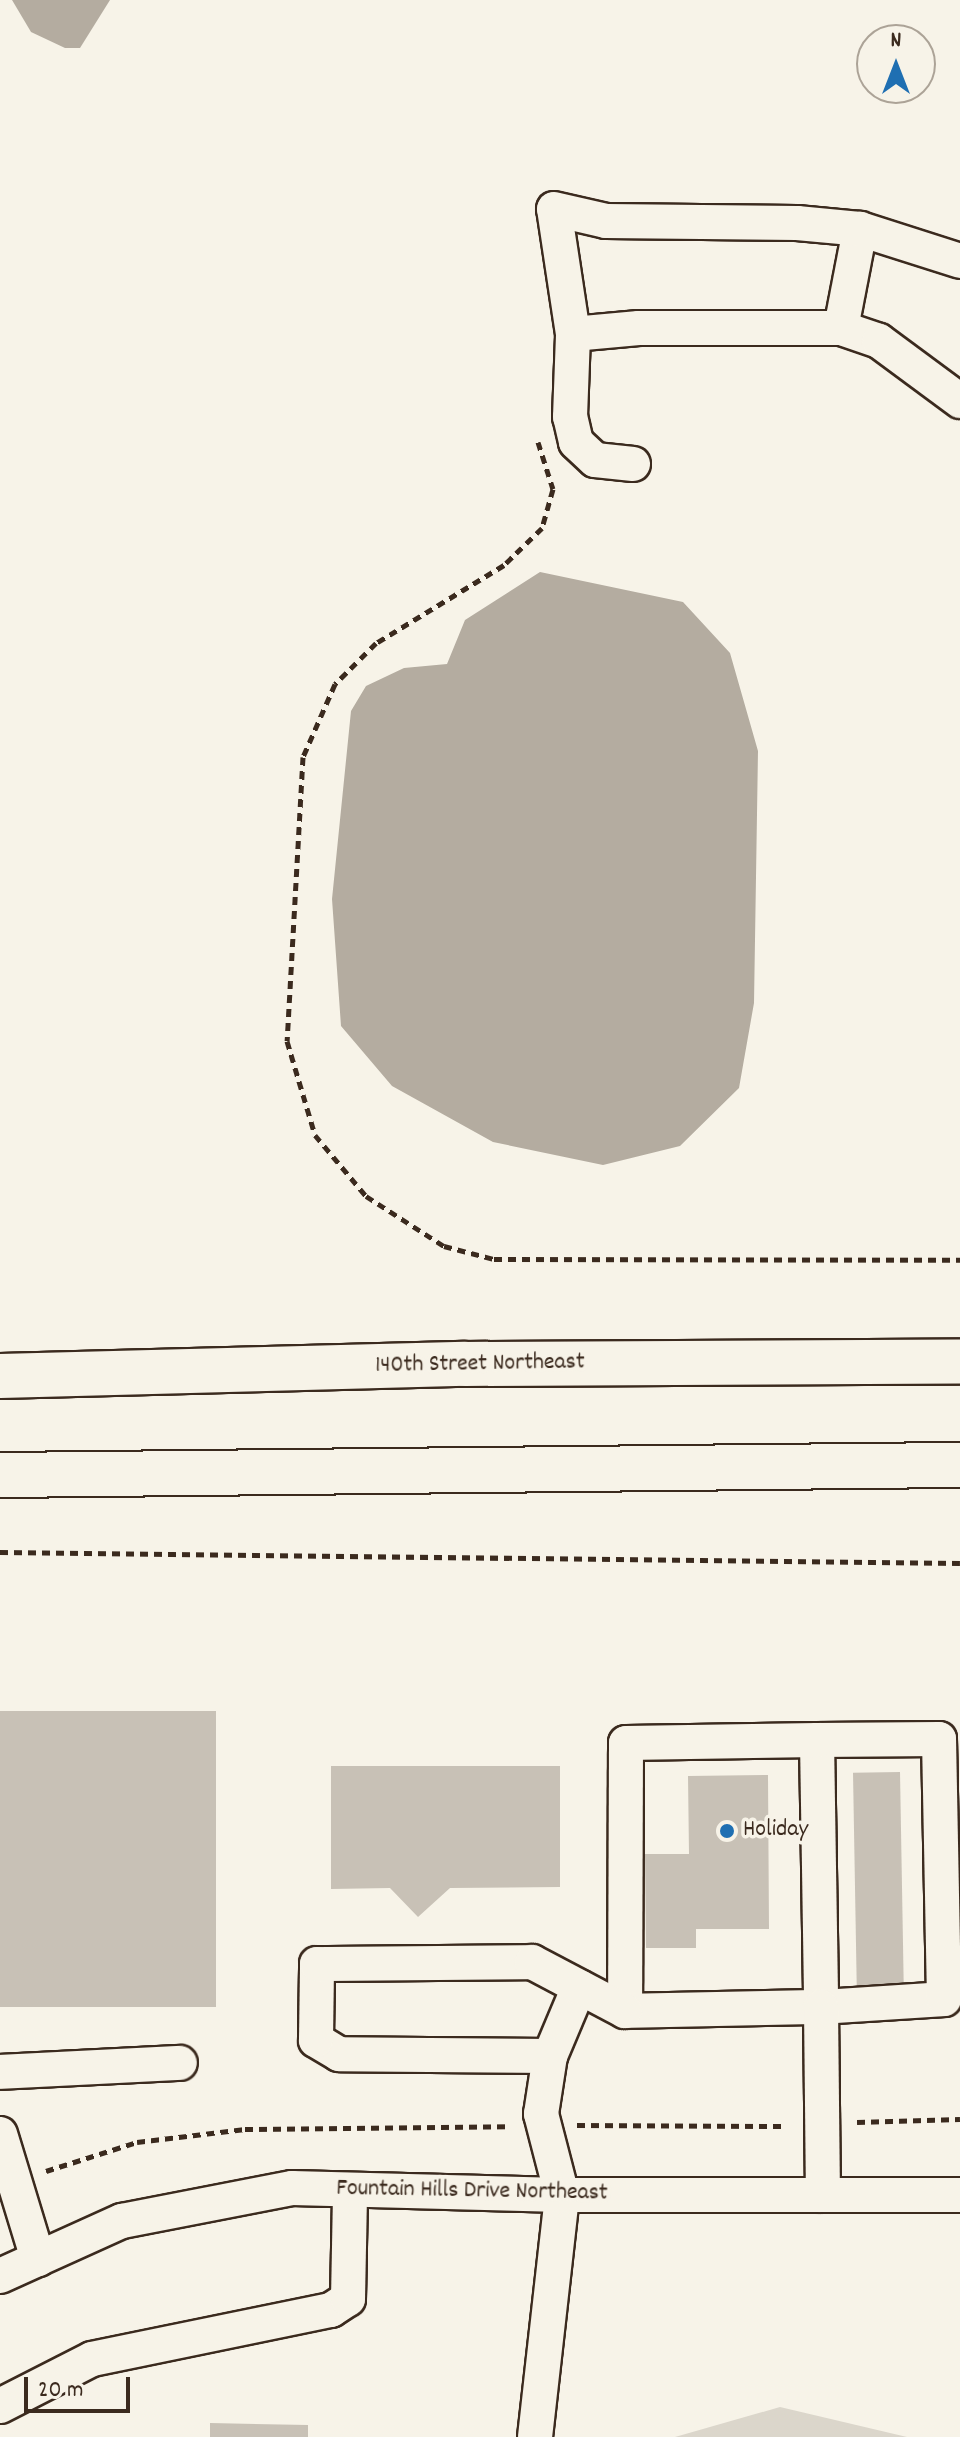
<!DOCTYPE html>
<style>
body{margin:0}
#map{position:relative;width:960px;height:2437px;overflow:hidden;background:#f7f3e8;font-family:Dekko,sans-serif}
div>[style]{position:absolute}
.green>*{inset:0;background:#dbd6cb}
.water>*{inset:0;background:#b4aca0}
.building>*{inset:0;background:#c8c1b6;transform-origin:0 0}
.path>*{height:5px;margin-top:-2.5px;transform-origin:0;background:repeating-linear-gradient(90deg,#3b2a1e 0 8px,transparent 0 14px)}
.roads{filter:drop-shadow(2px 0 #3b2a1e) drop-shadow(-2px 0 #3b2a1e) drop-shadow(0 2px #3b2a1e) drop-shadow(0 -2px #3b2a1e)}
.minor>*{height:34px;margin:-17px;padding:0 17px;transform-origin:17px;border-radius:17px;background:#f7f3e8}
.highway>*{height:44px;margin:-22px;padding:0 22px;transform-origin:22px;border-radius:22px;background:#f7f3e8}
.dots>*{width:22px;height:22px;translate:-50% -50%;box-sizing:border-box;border:4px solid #f7f3e8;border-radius:50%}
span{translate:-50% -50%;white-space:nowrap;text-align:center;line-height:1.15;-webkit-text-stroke:7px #f7f3e8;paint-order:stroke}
.street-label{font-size:24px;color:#3b2a1e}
.poi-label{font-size:24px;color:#3b2a1e}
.left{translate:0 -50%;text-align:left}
.north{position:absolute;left:856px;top:24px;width:80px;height:80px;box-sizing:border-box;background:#f7f3e8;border:2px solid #aca397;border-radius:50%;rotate:0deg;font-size:22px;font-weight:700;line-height:32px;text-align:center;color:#3b2a1e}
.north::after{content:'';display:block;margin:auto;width:28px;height:36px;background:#1f6fb2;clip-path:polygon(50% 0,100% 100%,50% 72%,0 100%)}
.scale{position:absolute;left:24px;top:2377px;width:106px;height:36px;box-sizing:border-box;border:4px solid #3b2a1e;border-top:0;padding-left:10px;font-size:24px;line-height:28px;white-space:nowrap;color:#3b2a1e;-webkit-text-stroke:6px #f7f3e8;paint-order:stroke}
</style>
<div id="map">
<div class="green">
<i style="clip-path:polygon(780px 2407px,907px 2437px,675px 2437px)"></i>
</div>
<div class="water">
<i style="clip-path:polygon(12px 0,110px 0,80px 48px,65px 48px,31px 32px)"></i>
<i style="clip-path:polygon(540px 572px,683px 602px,730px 653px,758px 751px,754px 1003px,739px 1088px,680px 1146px,603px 1165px,493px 1142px,392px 1086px,341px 1026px,332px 899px,351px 711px,366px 686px,404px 668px,447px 664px,465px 620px)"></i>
</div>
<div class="building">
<i style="left:0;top:1711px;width:216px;height:296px"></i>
<i style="clip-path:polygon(331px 1766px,560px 1766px,560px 1887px,450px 1888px,418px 1917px,390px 1888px,331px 1889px)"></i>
<i style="left:900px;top:1772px;width:221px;height:47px;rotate:89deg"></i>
<i style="clip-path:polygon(768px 1775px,769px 1929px,696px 1929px,696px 1948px,646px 1948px,645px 1854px,689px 1854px,688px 1776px)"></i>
<i style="clip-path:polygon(210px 2423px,308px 2425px,308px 2437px,210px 2437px)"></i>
</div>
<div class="path">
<i style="left:538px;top:442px;width:49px;rotate:72.3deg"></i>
<i style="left:553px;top:489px;width:41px;rotate:105.8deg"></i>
<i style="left:542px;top:528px;width:53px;rotate:135.8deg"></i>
<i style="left:504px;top:565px;width:150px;rotate:148.6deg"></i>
<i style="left:376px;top:643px;width:58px;rotate:135deg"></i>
<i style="left:335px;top:684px;width:80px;rotate:113.7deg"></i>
<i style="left:303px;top:757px;width:284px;rotate:93.2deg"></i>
<i style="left:287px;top:1041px;width:98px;rotate:73.4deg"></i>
<i style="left:315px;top:1135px;width:80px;rotate:50.1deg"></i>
<i style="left:366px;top:1196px;width:93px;rotate:32.7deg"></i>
<i style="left:444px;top:1246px;width:52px;rotate:14.6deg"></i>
<i style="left:494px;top:1259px;width:466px;rotate:0.1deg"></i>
<i style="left:0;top:1552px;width:960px;rotate:0.66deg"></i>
<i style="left:857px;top:2122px;width:103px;rotate:-1.7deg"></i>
<i style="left:577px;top:2125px;width:210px;rotate:0.3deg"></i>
<i style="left:46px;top:2171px;width:96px;rotate:-17.7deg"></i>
<i style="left:137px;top:2142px;width:109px;rotate:-6.9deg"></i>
<i style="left:245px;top:2129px;width:266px;rotate:-0.6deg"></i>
</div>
<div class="roads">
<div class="minor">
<i style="left:841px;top:328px;width:101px;rotate:-79.1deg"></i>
<i style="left:573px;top:334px;width:66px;rotate:-5.2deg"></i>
<i style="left:639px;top:328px;width:202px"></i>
<i style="left:841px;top:328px;width:40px;rotate:18.9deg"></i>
<i style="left:879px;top:341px;width:101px;rotate:36.5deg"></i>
<i style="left:633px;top:464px;width:38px;rotate:-174deg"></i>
<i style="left:595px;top:460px;width:26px;rotate:-137deg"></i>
<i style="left:576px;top:442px;width:26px;rotate:-103deg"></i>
<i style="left:570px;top:417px;width:83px;rotate:-87.9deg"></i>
<i style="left:573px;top:334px;width:126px;rotate:-98.6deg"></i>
<i style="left:554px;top:209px;width:53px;rotate:13deg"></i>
<i style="left:606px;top:221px;width:191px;rotate:0.6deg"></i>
<i style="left:797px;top:223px;width:63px;rotate:5.4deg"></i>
<i style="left:860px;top:229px;width:105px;rotate:17.7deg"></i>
<i style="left:817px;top:1740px;width:267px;rotate:89.1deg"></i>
<i style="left:821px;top:2007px;width:123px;rotate:-3.7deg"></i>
<i style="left:944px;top:1999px;width:260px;rotate:-91.1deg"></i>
<i style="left:939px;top:1739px;width:122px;rotate:179.5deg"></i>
<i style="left:817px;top:1740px;width:191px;rotate:179.1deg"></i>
<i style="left:626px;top:1743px;width:268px;rotate:90.2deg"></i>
<i style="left:625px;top:2011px;width:196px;rotate:-1.2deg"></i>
<i style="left:821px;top:2007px;width:188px;rotate:89.4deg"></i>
<i style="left:579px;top:1987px;width:75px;rotate:112.8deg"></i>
<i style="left:550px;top:2056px;width:211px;rotate:-179.5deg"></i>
<i style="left:339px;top:2054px;width:27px;rotate:-149deg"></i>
<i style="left:316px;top:2040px;width:76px;rotate:-89.2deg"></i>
<i style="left:317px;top:1964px;width:215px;rotate:-0.5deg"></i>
<i style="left:532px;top:1962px;width:105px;rotate:27.8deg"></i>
<i style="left:0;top:2072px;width:180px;rotate:-2.9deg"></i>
<i style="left:0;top:2134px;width:131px;rotate:73.1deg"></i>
<i style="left:0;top:2276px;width:134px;rotate:-24.3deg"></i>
<i style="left:122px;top:2221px;width:173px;rotate:-11deg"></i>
<i style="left:292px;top:2188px;width:270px;rotate:1.5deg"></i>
<i style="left:562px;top:2195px;width:398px"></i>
<i style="left:0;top:2406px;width:103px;rotate:-27.1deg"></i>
<i style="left:92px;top:2359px;width:244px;rotate:-11.6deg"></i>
<i style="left:331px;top:2310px;width:20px;rotate:-33deg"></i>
<i style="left:348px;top:2299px;width:109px;rotate:-88.9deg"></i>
<i style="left:535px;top:2437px;width:244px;rotate:-83.6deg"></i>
<i style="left:562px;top:2195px;width:84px;rotate:-104.5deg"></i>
<i style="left:541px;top:2114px;width:59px;rotate:-81.2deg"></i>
</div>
<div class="highway">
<i style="left:0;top:1376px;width:465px;rotate:-1.5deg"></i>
<i style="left:465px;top:1364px;width:495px;rotate:-0.3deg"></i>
<i style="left:0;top:1475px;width:960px;rotate:-0.6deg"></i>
</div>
</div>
<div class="dots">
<i style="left:727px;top:1831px;background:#1f6fb2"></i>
</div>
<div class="street-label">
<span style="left:480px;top:1365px;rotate:-1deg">140th Street Northeast</span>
<span style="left:472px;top:2192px;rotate:1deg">Fountain Hills Drive Northeast</span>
</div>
<div class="poi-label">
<span class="left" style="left:743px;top:1831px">Holiday</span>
</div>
<div class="north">N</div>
<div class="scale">20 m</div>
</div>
